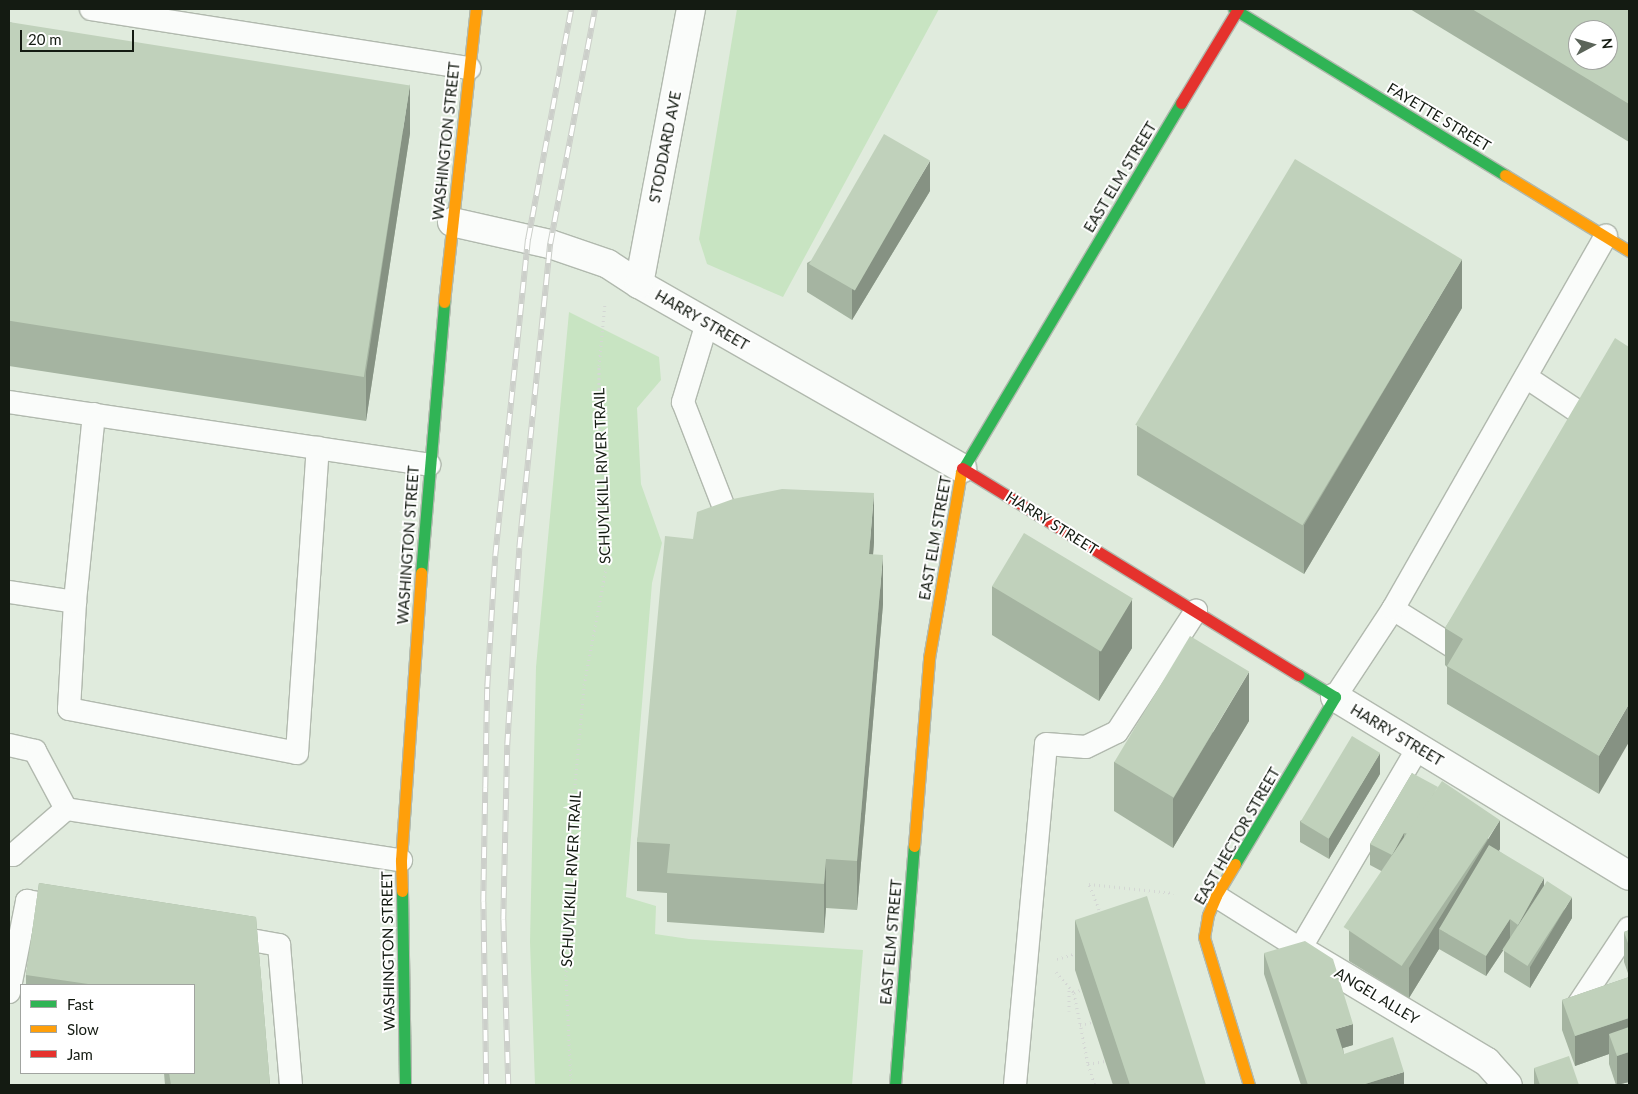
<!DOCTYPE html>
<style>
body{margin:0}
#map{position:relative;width:1638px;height:1094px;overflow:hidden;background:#e0ebdd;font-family:Lato,sans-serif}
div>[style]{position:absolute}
.green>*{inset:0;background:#c8e4c2}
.path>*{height:3px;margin-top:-1.5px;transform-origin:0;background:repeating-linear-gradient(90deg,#d4d7d4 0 1px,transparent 0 5px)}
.roads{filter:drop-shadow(1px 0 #b1b9ae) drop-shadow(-1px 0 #b1b9ae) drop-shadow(0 1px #b1b9ae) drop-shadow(0 -1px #b1b9ae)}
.lane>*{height:22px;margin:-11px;padding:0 11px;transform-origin:11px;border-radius:11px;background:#fafcfa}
.street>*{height:28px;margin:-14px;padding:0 14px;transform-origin:14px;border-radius:14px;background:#fafcfa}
.fast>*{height:11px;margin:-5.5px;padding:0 5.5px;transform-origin:5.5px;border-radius:5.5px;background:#30b455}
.slow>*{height:11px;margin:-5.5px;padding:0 5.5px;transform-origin:5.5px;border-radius:5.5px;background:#ff9f0a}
.jam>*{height:11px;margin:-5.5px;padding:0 5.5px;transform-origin:5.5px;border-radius:5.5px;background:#e5322d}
.rail>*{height:5.5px;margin-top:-2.75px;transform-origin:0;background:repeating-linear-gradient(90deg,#fff 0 11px,#cccfca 0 22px);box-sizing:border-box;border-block:1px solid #cccfca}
.wall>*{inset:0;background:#a5b4a1}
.shaded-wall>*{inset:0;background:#869283}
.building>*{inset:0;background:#c0d1bb;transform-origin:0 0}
span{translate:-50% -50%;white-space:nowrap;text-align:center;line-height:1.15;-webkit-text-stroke:4px #fff;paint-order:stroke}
.street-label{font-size:15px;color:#141b12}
.frame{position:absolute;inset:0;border:10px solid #141b12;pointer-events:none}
.legend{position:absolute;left:20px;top:984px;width:175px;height:90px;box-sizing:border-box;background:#fff;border:1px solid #a1a4a0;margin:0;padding:6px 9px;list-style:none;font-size:15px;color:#141b12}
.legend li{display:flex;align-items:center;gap:10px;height:25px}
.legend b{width:25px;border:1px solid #a1a4a0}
.north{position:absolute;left:1568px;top:20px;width:50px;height:50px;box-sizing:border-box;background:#fff;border:1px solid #a1a4a0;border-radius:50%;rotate:84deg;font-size:14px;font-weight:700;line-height:20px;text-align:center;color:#141b12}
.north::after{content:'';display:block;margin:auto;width:18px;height:22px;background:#5b6459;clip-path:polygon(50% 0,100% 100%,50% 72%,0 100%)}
.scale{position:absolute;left:20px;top:30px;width:114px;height:22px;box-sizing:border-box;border:2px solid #141b12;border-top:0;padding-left:6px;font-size:15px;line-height:18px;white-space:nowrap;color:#141b12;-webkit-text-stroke:4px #fff;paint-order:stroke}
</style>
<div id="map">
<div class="green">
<i style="clip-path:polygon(737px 9px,939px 9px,783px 297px,707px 264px,699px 239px)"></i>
<i style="clip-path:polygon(569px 312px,659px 357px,661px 380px,637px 408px,641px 484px,662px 543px,652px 583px,626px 897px,656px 906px,655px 934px,689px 939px,863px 950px,852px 1085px,535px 1085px,530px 942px,536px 667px)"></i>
</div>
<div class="path">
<i style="left:1101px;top:914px;width:32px;rotate:-112deg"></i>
<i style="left:1089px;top:884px;width:85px;rotate:6deg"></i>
<i style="left:1057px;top:959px;width:21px;rotate:-17deg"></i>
<i style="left:1056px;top:972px;width:28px;rotate:49deg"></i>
<i style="left:1074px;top:993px;width:72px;rotate:78.8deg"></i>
<i style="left:1088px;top:1064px;width:22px;rotate:72deg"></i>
<i style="left:1074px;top:993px;width:9px;rotate:-27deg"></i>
<i style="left:1069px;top:1011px;width:24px;rotate:-90deg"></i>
<i style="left:1080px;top:1025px;width:12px;rotate:-14deg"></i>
<i style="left:1088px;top:1064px;width:17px;rotate:-10deg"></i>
<i style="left:571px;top:1085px;width:109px;rotate:-92.6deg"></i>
<i style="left:566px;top:976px;width:147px;rotate:-88.1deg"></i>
<i style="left:571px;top:829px;width:145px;rotate:-84.8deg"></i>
<i style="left:584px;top:685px;width:118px;rotate:-79.3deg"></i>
<i style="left:606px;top:569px;width:35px;rotate:-88deg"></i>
<i style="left:607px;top:534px;width:125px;rotate:-93.7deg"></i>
<i style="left:599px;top:409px;width:43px;rotate:-90deg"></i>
<i style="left:599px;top:366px;width:63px;rotate:-84.6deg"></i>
</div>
<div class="roads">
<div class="lane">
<i style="left:91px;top:9px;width:383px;rotate:8.9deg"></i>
<i style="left:707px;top:323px;width:83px;rotate:106.9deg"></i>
<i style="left:683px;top:402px;width:133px;rotate:68.8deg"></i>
<i style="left:1526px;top:377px;width:76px;rotate:33.7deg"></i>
<i style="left:9px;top:402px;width:425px;rotate:8.5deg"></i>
<i style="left:94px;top:414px;width:189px;rotate:95.8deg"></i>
<i style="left:75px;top:602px;width:107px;rotate:93.2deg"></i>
<i style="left:69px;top:709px;width:232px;rotate:10.9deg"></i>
<i style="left:297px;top:753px;width:306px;rotate:-86.1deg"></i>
<i style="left:9px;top:592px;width:67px;rotate:8.6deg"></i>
<i style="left:1393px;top:609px;width:73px;rotate:32.2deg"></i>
<i style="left:1335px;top:697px;width:105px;rotate:-56.6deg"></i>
<i style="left:1393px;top:609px;width:430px;rotate:-60.3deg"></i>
<i style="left:9px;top:745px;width:27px;rotate:13deg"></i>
<i style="left:35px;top:751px;width:66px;rotate:61.9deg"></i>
<i style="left:66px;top:809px;width:339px;rotate:8.7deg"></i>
<i style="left:9px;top:854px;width:4px;rotate:14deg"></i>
<i style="left:13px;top:855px;width:70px;rotate:-41deg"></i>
<i style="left:1216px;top:896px;width:99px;rotate:32.2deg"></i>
<i style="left:1300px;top:949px;width:233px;rotate:-59.6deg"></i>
<i style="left:229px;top:936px;width:51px;rotate:10.2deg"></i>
<i style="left:279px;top:945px;width:141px;rotate:85.1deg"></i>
<i style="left:9px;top:992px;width:93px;rotate:-78.8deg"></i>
<i style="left:27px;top:901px;width:41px;rotate:9.9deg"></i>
<i style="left:1578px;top:1005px;width:92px;rotate:-56.5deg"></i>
<i style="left:1015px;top:1085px;width:342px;rotate:-84.8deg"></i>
<i style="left:1046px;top:744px;width:40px;rotate:4.3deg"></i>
<i style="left:1086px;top:747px;width:34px;rotate:-26deg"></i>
<i style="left:1117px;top:732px;width:145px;rotate:-56.9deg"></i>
</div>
<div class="street">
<i style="left:452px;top:222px;width:100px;rotate:12.7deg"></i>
<i style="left:550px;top:244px;width:61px;rotate:19deg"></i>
<i style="left:608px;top:264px;width:37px;rotate:33deg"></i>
<i style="left:639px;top:284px;width:372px;rotate:29.7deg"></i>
<i style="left:639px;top:284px;width:280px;rotate:-79.3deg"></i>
<i style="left:1335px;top:697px;width:344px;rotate:31.3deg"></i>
<i style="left:1305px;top:953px;width:212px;rotate:30.9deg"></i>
<i style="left:1487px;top:1062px;width:31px;rotate:48deg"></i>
</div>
<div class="fast">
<i style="left:1234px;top:9px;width:318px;rotate:31.5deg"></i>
<i style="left:961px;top:472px;width:430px;rotate:-59.2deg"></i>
<i style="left:421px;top:573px;width:272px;rotate:-85.1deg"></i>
<i style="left:1235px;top:864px;width:195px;rotate:-59.1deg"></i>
<i style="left:1335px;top:697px;width:42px;rotate:-148.6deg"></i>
<i style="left:402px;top:891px;width:194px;rotate:89.1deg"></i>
<i style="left:895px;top:1085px;width:240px;rotate:-85.5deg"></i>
</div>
<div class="slow">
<i style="left:1505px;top:175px;width:145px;rotate:31.5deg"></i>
<i style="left:444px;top:302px;width:295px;rotate:-83.8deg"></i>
<i style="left:914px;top:846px;width:189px;rotate:-85.4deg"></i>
<i style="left:929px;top:658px;width:189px;rotate:-80.2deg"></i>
<i style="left:1235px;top:864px;width:37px;rotate:121deg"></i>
<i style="left:1216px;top:896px;width:21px;rotate:113deg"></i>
<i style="left:1208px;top:915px;width:22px;rotate:100deg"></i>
<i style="left:1204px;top:937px;width:155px;rotate:73.1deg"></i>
<i style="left:402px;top:891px;width:31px;rotate:-92deg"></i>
<i style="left:401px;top:860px;width:288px;rotate:-86deg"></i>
</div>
<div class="jam">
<i style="left:1181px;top:103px;width:110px;rotate:-58.8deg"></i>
<i style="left:962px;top:468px;width:395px;rotate:31.6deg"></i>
</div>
</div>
<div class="rail">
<i style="left:486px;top:1085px;width:183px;rotate:-90.9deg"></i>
<i style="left:483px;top:902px;width:114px;rotate:-89deg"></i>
<i style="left:485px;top:788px;width:101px;rotate:-88.9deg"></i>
<i style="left:487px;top:687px;width:131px;rotate:-86.5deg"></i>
<i style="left:495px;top:556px;width:319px;rotate:-84.1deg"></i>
<i style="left:528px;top:239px;width:234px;rotate:-79.4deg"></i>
<i style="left:508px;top:1085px;width:165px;rotate:-91.7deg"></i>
<i style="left:503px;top:920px;width:175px;rotate:-88.7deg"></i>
<i style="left:507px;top:745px;width:197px;rotate:-86.5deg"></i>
<i style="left:519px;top:548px;width:306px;rotate:-84.2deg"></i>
<i style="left:550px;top:244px;width:239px;rotate:-79.2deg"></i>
</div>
<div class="wall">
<i style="clip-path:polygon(1410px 9px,1629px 9px,1629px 142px)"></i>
<i style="clip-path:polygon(9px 22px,410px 133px,366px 421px,9px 366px)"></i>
<i style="clip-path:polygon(930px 191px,852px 320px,807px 292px,807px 263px)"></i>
<i style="clip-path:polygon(1462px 308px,1304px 574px,1137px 475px,1137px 426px)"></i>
<i style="clip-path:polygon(1629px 347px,1599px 794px,1447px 704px,1447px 667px,1445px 665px,1445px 628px)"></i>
<i style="clip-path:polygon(693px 539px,874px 542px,873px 555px,883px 604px,857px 910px,826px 908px,824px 933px,667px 922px,667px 893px,637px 891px,637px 842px)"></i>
<i style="clip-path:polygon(992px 586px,1132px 648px,1099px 701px,992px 635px)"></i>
<i style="clip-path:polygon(1249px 721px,1173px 848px,1114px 811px,1114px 762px)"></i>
<i style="clip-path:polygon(1412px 773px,1500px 849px,1499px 851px,1544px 886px,1572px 918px,1530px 988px,1504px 972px,1504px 951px,1510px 940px,1486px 976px,1439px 949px,1409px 998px,1349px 961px,1349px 931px,1385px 873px,1370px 865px,1370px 844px)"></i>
<i style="clip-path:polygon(1380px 774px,1329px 859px,1300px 842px,1300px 821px)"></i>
<i style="clip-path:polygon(39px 883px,256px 917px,270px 1085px,165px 1085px,164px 1073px,194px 1073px,194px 985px,26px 985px,26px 975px)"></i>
<i style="clip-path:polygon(1075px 920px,1206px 1085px,1113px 1085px,1075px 970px)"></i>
<i style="clip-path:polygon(1629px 930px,1629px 976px,1624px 962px,1624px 932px)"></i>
<i style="clip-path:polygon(1264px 953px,1353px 1045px,1343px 1048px,1344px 1054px,1404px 1085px,1301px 1085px,1264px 974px)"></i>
<i style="clip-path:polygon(1629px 977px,1629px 1082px,1616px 1085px,1609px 1064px,1609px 1054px,1575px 1066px,1562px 1030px,1562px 1000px)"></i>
<i style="clip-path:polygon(1534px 1068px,1579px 1085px,1534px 1085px)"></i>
</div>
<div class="shaded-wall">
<i style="clip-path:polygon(410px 84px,410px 133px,366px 421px,366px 372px)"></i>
<i style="clip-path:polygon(930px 161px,930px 191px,852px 320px,852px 290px)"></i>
<i style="clip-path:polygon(1462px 259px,1462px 308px,1304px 574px,1304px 525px)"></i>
<i style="clip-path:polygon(874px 493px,874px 542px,869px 604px,869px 554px)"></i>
<i style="clip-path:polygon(883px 555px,883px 604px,857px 910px,857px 861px)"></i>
<i style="clip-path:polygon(1132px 599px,1132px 648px,1099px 701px,1099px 652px)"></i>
<i style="clip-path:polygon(1249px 672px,1249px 721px,1173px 848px,1173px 799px)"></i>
<i style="clip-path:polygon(1629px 704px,1629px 742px,1599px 794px,1599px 756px)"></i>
<i style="clip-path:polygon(1380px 753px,1380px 774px,1329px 859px,1329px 838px)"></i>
<i style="clip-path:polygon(1500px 820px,1500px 849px,1448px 934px,1439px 929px,1439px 949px,1409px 998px,1409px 968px)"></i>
<i style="clip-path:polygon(1404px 833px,1404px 854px,1392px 876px,1392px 855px)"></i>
<i style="clip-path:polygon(826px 859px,826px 908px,824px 933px,824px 884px)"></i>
<i style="clip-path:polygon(1544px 878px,1544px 898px,1518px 945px,1518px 925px)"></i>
<i style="clip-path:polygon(1572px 897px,1572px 918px,1530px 988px,1530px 967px)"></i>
<i style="clip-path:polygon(1510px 919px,1510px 940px,1486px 976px,1486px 956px)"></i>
<i style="clip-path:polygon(1629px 1018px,1629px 1047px,1609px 1034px,1609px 1054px,1575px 1066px,1575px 1036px)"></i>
<i style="clip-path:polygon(1353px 1024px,1353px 1045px,1336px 1050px,1336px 1029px)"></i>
<i style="clip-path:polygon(1629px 1052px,1629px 1082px,1617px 1085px,1617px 1056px)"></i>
<i style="clip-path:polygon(1404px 1072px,1404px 1085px,1362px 1085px)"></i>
</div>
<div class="building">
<i style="clip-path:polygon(evenodd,1472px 9px,1629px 9px,1629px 104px,1472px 9px,1578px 30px,1608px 30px,1608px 60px,1578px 60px,1578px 30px)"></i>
<i style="left:9px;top:22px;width:406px;height:295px;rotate:9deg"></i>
<i style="left:884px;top:134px;width:53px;height:150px;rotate:30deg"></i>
<i style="left:1295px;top:159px;width:195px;height:310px;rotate:31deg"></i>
<i style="clip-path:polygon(1615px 338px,1629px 347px,1629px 704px,1599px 756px,1447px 666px,1463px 639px,1445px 628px)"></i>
<i style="clip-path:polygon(782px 489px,874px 493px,869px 554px,883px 555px,857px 861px,826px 859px,824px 884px,667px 873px,670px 844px,637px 842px,665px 536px,693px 539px,697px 512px,733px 499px)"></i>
<i style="left:1024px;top:533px;width:127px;height:62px;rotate:31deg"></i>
<i style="left:1190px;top:636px;width:69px;height:147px;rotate:31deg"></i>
<i style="left:1352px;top:736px;width:33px;height:100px;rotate:31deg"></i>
<i style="clip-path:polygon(1412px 773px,1438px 787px,1409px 834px,1404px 833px,1392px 855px,1370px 844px)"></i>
<i style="left:1442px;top:781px;width:70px;height:176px;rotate:34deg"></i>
<i style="clip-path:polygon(1489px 845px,1544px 878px,1518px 925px,1510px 919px,1486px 956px,1439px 929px)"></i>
<i style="left:1547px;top:881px;width:30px;height:82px;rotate:33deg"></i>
<i style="clip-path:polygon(39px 883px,256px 917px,270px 1085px,171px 1085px,169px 1073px,194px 1073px,194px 985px,95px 985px,26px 975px)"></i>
<i style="clip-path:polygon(1147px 896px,1206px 1085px,1130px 1085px,1075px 920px)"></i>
<i style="clip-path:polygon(1629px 930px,1629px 946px,1624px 932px)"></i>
<i style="clip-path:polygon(1305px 941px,1333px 959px,1353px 1024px,1336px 1029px,1344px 1054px,1393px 1037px,1404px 1072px,1362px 1085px,1308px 1085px,1264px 953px)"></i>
<i style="clip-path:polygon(1629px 977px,1629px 1018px,1575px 1036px,1562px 1000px)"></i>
<i style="clip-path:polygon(1629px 1027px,1629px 1052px,1617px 1056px,1609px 1034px)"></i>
<i style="clip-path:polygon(1569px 1056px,1579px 1085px,1540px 1085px,1534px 1068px)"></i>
</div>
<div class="street-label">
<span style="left:1439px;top:117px;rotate:31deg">FAYETTE STREET</span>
<span style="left:446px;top:141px;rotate:-84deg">WASHINGTON STREET</span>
<span style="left:665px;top:147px;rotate:-79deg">STODDARD AVE</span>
<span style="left:1120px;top:177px;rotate:-59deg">EAST ELM STREET</span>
<span style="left:702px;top:320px;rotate:30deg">HARRY STREET</span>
<span style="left:602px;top:476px;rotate:-92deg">SCHUYLKILL RIVER TRAIL</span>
<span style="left:1052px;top:523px;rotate:32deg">HARRY STREET</span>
<span style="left:935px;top:538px;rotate:-80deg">EAST ELM STREET</span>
<span style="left:408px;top:545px;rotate:-86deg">WASHINGTON STREET</span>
<span style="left:1397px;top:735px;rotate:31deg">HARRY STREET</span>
<span style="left:1237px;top:836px;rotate:-60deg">EAST HECTOR STREET</span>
<span style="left:571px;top:879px;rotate:-87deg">SCHUYLKILL RIVER TRAIL</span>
<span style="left:891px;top:942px;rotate:-85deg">EAST ELM STREET</span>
<span style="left:388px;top:951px;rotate:-91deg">WASHINGTON STREET</span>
<span style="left:1377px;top:996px;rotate:31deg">ANGEL ALLEY</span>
</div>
<div class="frame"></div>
<ul class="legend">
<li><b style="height:6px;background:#30b455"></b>Fast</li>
<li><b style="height:6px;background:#ff9f0a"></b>Slow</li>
<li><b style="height:6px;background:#e5322d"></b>Jam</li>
</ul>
<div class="north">N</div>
<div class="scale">20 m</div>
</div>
